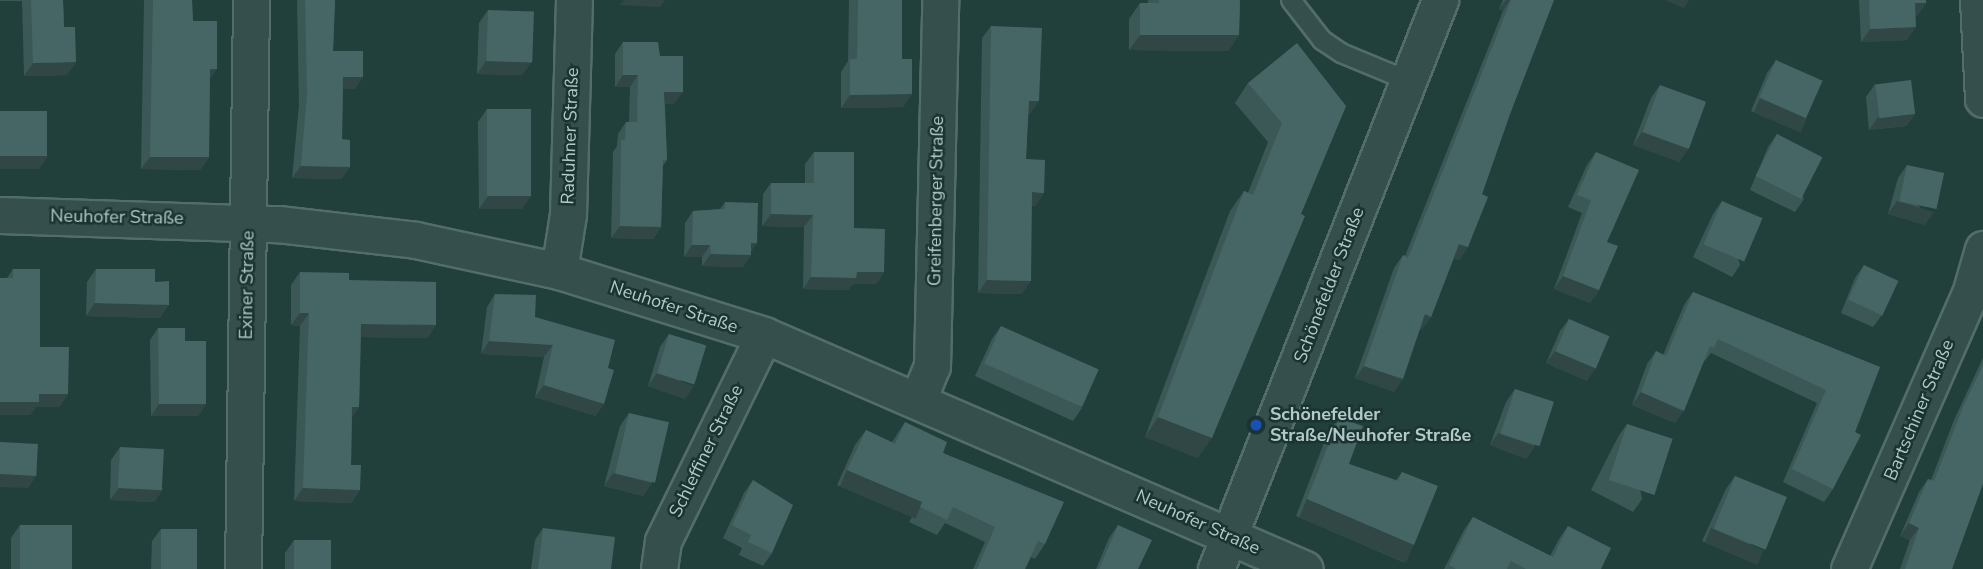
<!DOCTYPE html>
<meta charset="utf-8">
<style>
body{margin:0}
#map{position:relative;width:1983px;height:569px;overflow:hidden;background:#21403c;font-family:"Nunito Sans",sans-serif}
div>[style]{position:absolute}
.roads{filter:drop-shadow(2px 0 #546d6b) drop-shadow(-2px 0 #546d6b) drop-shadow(0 2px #546d6b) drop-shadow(0 -2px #546d6b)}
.lane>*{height:18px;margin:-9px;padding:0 9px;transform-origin:9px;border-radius:9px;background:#354f4d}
.street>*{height:35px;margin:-17.5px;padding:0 17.5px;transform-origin:17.5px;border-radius:17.5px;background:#354f4d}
.wall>*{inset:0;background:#3b5856}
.shaded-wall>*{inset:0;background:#304746;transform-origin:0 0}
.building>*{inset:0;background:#456664;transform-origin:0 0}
.dots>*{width:19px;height:19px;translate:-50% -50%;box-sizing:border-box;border:4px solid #1b3432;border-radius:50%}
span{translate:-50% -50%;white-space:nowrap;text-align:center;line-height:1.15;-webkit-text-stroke:5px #1b3432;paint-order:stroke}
.street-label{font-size:18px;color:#b1cac9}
.poi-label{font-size:18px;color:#b1cac9;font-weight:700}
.left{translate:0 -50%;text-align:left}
</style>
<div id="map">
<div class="roads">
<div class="lane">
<i style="left:1291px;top:0;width:51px;rotate:52.2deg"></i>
<i style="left:1322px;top:40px;width:23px;rotate:34deg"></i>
<i style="left:1341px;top:53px;width:74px;rotate:22.4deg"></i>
</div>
<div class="street">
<i style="left:1978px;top:0;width:99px;rotate:87.1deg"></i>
<i style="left:0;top:215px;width:278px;rotate:1.9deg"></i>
<i style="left:278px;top:224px;width:139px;rotate:6.6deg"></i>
<i style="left:416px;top:240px;width:146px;rotate:12.2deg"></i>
<i style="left:559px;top:271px;width:215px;rotate:17.3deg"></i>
<i style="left:764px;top:335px;width:589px;rotate:23.39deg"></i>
<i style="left:559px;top:271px;width:58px;rotate:-81deg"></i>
<i style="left:568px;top:214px;width:214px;rotate:-88.4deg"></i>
<i style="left:918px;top:400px;width:37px;rotate:-68deg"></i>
<i style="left:932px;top:366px;width:366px;rotate:-88.7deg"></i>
<i style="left:243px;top:569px;width:569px;rotate:-89.19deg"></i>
<i style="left:659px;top:569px;width:28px;rotate:-82deg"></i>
<i style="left:663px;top:541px;width:229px;rotate:-63.9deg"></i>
<i style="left:1216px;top:569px;width:612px;rotate:-68.51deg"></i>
<i style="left:1849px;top:569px;width:300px;rotate:-66.3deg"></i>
<i style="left:1970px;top:294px;width:47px;rotate:-73.9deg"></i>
</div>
</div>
<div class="wall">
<i style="clip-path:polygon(0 0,63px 0,64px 27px,76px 62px,67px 75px,24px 76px,22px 1px,0 1px)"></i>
<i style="clip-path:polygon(144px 0,192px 0,193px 21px,210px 79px,209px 157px,200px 170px,141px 169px)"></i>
<i style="clip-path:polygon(297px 0,335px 0,333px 51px,355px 89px,343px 89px,342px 139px,350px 167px,341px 179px,292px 178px,299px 105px)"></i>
<i style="clip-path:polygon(849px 0,902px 0,902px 59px,912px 94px,903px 107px,841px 108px,841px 72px,848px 61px)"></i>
<i style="clip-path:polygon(1148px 0,1240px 0,1239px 35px,1228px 51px,1129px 50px,1129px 19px,1140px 3px,1148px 3px)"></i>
<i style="clip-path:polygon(1503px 0,1554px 0,1510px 114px,1482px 194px,1468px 247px,1459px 260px,1454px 258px,1431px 317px,1422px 329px,1420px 329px,1394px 392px,1355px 378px,1394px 268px,1403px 255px,1405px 256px,1503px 11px,1499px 9px)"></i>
<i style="clip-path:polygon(1859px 0,1926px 0,1926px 3px,1917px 16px,1915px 16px,1907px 40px,1861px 42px)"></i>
<i style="clip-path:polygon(488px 10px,531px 62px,522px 75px,477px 74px,479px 23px)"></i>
<i style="clip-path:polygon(991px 26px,1030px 114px,1028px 114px,1026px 159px,1044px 193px,1035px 206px,1032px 206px,1022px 294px,978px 293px,982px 38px)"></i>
<i style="clip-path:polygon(623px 42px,660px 56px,674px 104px,665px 104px,667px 160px,663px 166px,661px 227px,653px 239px,611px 238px,613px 152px,617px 146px,618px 134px,626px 122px,629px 122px,630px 87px,615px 87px,615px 54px)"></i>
<i style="clip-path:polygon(1776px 60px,1798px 131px,1751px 111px,1767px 73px)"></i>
<i style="clip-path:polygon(1248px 83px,1346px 106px,1198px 458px,1145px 437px,1230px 211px,1244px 191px,1248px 193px,1268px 142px,1235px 103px)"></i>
<i style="clip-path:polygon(1875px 84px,1915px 114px,1906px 126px,1869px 130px,1866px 97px)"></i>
<i style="clip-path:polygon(1660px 85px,1688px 149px,1679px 162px,1633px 145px,1651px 98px)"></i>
<i style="clip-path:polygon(487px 109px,522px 209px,479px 209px,478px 122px)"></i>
<i style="clip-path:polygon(1777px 134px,1804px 199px,1795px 212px,1750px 190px,1768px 147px)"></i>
<i style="clip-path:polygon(814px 152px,854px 228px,884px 272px,876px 284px,853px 284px,848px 290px,803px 289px,804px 227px,762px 226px,763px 194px,771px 183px,805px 183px,805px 164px)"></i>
<i style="clip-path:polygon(1596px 152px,1607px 242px,1599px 290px,1590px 303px,1554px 289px,1582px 213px,1568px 207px,1587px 165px)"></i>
<i style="clip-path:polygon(1907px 165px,1925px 225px,1888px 214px,1898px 178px)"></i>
<i style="clip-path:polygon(1722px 201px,1740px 265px,1732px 277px,1693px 257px,1713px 214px)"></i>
<i style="clip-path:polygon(725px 202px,757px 243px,751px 251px,751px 255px,743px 267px,702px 266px,702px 257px,684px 257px,685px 223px,693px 211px,720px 209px)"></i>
<i style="clip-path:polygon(1864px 265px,1882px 315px,1873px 327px,1841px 313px,1855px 278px)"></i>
<i style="clip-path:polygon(13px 269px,40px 347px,68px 394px,59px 407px,36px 407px,30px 415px,0 415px,0 278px,7px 278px)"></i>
<i style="clip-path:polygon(96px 269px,155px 282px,160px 318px,86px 316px,87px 282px)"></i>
<i style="clip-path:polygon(300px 272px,349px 280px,428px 338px,361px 337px,359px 407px,352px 417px,351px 465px,360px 490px,351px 503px,294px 501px,300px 326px,291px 325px,291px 285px)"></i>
<i style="clip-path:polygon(1693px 292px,1880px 367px,1833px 489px,1824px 502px,1783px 482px,1817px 403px,1711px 353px,1705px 361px,1704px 360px,1675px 423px,1632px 405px,1647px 364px,1656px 351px,1663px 355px,1684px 305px)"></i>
<i style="clip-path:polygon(495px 294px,535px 317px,608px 368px,596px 416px,535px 397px,544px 357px,481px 354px,487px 307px)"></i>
<i style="clip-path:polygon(1569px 319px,1587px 381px,1546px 363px,1560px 331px)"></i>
<i style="clip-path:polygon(1001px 326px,1082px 408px,1073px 421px,975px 376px,992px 339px)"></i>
<i style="clip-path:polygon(158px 328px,185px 341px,206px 404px,198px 416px,151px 416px,150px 340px)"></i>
<i style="clip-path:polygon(669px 334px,685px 399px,648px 386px,660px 347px)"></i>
<i style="clip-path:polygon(1983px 358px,1983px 484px,1952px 569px,1900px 569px,1910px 540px,1900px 536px,1919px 492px,1928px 479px,1931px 480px,1954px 420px)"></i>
<i style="clip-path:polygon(1515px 389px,1535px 446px,1526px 459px,1490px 445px,1506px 402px)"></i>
<i style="clip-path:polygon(629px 413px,652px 483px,643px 496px,604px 486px,620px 426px)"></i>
<i style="clip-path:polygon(1339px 418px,1349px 464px,1396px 480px,1402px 472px,1403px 562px,1296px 516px,1327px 435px)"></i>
<i style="clip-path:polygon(905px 422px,943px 453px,1045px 544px,1035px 559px,1031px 557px,1025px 569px,973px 569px,985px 542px,945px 523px,937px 535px,909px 522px,912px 517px,837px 485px,855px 445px,866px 430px,892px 442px)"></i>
<i style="clip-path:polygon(1627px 424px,1642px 499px,1633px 512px,1591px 490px,1618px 437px)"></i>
<i style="clip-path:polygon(120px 447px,163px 489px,154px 502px,110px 500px,111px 460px)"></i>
<i style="clip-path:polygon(1735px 476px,1755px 563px,1702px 541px,1726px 489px)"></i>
<i style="clip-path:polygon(753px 480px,772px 553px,763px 566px,739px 555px,742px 548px,723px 538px,744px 493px)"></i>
<i style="clip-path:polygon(1473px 517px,1550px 556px,1559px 539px,1568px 526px,1601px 569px,1444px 569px,1464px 530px)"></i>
<i style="clip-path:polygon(20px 525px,72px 569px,11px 569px,11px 538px)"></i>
<i style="clip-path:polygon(1118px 525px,1138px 569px,1096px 569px,1109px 538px)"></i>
<i style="clip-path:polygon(543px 528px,611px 569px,531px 569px,535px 540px)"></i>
<i style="clip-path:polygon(161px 529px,196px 569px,151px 569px,152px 541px)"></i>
<i style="clip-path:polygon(294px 540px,330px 569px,285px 569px,285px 553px)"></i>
</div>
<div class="shaded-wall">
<i style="clip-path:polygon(624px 0,665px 0,660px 7px,620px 5px)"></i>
<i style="clip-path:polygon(1506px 0,1510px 0,1503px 11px,1499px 9px)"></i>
<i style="clip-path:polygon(1665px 0,1689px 0,1684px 8px)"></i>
<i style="clip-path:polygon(1915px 3px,1926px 3px,1917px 16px,1906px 16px)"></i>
<i style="clip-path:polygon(1916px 27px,1907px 40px,1861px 42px,1870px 29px)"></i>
<i style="clip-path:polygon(1140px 35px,1239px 35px,1228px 51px,1129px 50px)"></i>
<i style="clip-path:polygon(486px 61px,531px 62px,522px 75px,477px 74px)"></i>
<i style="clip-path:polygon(76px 62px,67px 75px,24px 76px,33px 63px)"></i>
<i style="clip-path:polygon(210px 69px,217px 69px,208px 82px)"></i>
<i style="clip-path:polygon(623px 75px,638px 75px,630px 87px,615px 87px)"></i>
<i style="clip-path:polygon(343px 77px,363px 77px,355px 89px,335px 89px)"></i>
<i style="clip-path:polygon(664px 92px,683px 92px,674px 104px,656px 104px)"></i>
<i style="clip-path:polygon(912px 94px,903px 107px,841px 108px,850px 95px)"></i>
<i style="left:1760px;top:98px;width:51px;height:16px;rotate:23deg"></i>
<i style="clip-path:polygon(1029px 101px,1039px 101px,1030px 114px,1020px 114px)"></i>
<i style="clip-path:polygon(1915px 114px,1906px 126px,1869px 130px,1878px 117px)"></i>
<i style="clip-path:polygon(1642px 132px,1688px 149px,1679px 162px,1633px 145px)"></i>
<i style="clip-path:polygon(0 156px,48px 156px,39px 169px,0 169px)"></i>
<i style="clip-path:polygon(150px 157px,209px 157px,200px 170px,141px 169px)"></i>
<i style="clip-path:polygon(301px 166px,350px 167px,341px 179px,292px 178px)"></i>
<i style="clip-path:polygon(1032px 192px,1044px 193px,1035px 206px,1023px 205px)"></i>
<i style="clip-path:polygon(488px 196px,531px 196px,522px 209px,479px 209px)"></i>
<i style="clip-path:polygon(1897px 201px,1934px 212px,1925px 225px,1888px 214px)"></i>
<i style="clip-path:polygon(771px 214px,813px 215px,804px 227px,762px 226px)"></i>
<i style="clip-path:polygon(620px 226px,661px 227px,653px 239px,611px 238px)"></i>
<i style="clip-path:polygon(751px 243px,757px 243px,749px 254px)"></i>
<i style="clip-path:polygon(1459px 244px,1468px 247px,1459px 260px,1451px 256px)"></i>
<i style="clip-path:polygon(692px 245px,710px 245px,702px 257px,684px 257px)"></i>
<i style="clip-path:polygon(711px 254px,751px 255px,743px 267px,702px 266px)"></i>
<i style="clip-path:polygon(857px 272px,884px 272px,876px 284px,853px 284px,848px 290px,803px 289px,811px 277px)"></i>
<i style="clip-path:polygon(1563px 276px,1599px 290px,1590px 303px,1554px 289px)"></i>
<i style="clip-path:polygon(987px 280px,1031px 281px,1022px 294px,978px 293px)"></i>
<i style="clip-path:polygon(95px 303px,169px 305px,160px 318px,86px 316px)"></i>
<i style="clip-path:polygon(300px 313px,309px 313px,300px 326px,291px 325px)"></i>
<i style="clip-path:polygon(1425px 314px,1431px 317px,1422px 329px,1416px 327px)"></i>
<i style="clip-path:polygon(361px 324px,436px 325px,428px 338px,353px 337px)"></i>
<i style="clip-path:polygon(489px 341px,553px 345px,544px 357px,481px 354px)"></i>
<i style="clip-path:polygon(1555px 351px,1596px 368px,1587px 381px,1546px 363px)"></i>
<i style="clip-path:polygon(1364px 366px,1403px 379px,1394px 392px,1355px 378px)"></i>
<i style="clip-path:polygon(657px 373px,694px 386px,685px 399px,648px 386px)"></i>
<i style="clip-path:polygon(544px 385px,604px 404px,596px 416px,535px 397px)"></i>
<i style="clip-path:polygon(1641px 392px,1684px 411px,1675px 423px,1632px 405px)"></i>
<i style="clip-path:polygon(39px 394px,68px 394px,59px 407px,36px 407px,30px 415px,0 415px,0 402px)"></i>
<i style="clip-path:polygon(159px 404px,206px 404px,198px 416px,151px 416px)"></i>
<i style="clip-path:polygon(352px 407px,359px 407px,351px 419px)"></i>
<i style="clip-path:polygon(1158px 417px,1212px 438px,1198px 458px,1145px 437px)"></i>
<i style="clip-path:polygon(1498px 433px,1535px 446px,1526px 459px,1490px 445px)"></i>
<i style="left:847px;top:470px;width:82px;height:18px;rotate:23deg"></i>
<i style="clip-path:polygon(613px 473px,652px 483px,643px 496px,604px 486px)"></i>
<i style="clip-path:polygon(0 474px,37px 475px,28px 488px,0 487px)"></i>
<i style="clip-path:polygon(119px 488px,163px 489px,154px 502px,110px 500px)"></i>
<i style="clip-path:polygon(303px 488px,360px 490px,351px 503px,294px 501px)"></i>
<i style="left:1307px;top:499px;width:116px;height:20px;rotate:23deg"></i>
<i style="clip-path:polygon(1909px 523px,1919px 528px,1910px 540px,1900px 536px)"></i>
<i style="left:1711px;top:528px;width:57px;height:16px;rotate:23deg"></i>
</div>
<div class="building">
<i style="clip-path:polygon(31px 0,63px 0,64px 27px,75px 27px,76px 62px,33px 63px)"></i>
<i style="clip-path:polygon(153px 0,192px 0,193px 21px,217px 21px,217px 69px,210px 69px,209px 157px,150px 157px)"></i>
<i style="clip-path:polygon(305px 0,335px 0,333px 51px,363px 51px,363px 77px,343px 77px,342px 139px,350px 140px,350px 167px,301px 166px,307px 93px)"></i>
<i style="clip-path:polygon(858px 0,902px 0,902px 59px,912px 59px,912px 94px,850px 95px,850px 59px,857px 59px)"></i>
<i style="clip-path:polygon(1159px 0,1240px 0,1239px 35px,1140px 35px,1140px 3px,1159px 3px)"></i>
<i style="clip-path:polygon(1511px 0,1554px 0,1510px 114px,1482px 194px,1488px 197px,1468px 247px,1459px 244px,1431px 317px,1425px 314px,1403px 379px,1364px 366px,1403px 255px,1408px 258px)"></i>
<i style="clip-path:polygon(1869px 0,1926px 0,1926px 3px,1915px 3px,1916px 27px,1870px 29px)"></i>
<i style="left:488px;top:10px;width:46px;height:51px;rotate:2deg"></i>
<i style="clip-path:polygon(991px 26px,1042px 28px,1039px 101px,1029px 101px,1026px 159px,1045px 160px,1044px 193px,1032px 192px,1031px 281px,987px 280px)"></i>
<i style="clip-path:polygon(623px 42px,658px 42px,660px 56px,683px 56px,683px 92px,664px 92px,667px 160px,663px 160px,661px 227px,620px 226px,621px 140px,625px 140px,626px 122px,637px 122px,638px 75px,623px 75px)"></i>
<i style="clip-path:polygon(1297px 43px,1346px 106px,1301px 214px,1305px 216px,1212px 438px,1158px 417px,1244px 191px,1253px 195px,1282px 123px,1248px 83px)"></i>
<i style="left:1776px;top:60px;width:51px;height:41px;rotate:24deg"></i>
<i style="left:1911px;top:80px;width:34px;height:36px;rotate:83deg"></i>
<i style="left:1660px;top:85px;width:49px;height:50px;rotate:20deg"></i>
<i style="left:487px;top:109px;width:44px;height:87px"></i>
<i style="left:0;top:111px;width:47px;height:45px"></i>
<i style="left:1777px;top:134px;width:51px;height:47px;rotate:27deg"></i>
<i style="clip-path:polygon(814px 152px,854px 152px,854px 228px,885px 229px,884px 272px,857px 272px,856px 278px,811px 277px,813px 215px,771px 214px,771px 183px,814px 183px)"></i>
<i style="clip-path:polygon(1596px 152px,1639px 170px,1607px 242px,1618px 246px,1599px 290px,1563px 276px,1591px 200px,1577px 195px)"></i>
<i style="left:1907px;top:165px;width:38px;height:37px;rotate:12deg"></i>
<i style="left:1722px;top:201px;width:44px;height:47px;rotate:23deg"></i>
<i style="clip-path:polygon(725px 202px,758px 203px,757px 243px,751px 243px,751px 255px,711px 254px,710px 245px,692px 245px,693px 211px,725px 209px)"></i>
<i style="left:1864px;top:265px;width:38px;height:38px;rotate:25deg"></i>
<i style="clip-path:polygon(13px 269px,40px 269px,40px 347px,69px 347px,68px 394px,39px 394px,39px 402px,0 402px,0 278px,13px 278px)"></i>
<i style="clip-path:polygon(96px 269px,155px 269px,155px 282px,169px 281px,169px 305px,95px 303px)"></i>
<i style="clip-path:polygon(300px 272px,349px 273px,349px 280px,436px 282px,436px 325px,361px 324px,359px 407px,352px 407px,351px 465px,361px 465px,360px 490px,303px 488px,309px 313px,300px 313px)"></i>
<i style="clip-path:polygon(1693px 292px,1880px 367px,1855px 432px,1861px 435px,1833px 489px,1792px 469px,1826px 390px,1718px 339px,1714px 348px,1710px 346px,1684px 411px,1641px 392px,1656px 351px,1666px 356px)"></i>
<i style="clip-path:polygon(495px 294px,536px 295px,535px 317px,615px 340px,608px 368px,614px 370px,604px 404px,544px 385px,553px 345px,489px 341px)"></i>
<i style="left:1569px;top:319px;width:44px;height:35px;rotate:23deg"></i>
<i style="left:1001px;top:326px;width:107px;height:41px;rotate:24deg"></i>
<i style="clip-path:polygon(158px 328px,185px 328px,185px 341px,206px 341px,206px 404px,159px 404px)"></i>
<i style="left:669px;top:334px;width:39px;height:41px;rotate:17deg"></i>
<i style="clip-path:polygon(1983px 365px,1983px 483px,1952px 569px,1905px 569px,1919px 528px,1909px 523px,1928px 479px,1934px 481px,1963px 407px)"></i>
<i style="left:1515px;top:389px;width:41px;height:47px;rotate:18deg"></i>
<i style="left:629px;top:413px;width:41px;height:62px;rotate:13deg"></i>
<i style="clip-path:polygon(1339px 418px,1363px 426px,1349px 464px,1398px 481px,1402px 472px,1438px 486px,1414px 545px,1307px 499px)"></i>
<i style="clip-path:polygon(905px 422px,947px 442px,943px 453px,1064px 502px,1045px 544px,1038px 541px,1025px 569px,977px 569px,995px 527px,953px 507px,947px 520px,920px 507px,922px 502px,847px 470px,866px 430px,895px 444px)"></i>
<i style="left:1627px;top:424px;width:48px;height:59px;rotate:18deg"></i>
<i style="left:0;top:442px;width:38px;height:32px;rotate:3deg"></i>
<i style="left:120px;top:447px;width:44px;height:41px;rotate:3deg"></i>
<i style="left:1735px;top:476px;width:56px;height:57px;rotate:22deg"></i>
<i style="clip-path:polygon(753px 480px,793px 505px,772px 553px,748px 542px,751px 535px,732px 525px)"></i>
<i style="clip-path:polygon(1473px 517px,1553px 557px,1568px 526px,1611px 548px,1601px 569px,1526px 569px,1511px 561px,1507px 569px,1456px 569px,1449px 565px)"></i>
<i style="left:20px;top:525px;width:52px;height:44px"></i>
<i style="clip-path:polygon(1118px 525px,1152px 540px,1138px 569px,1099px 569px)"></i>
<i style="clip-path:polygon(543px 528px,615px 537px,611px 569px,538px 569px)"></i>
<i style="left:161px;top:529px;width:36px;height:40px"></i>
<i style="left:294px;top:540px;width:37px;height:29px"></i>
</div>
<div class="dots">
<i style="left:1256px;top:425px;background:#1a4fb4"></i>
</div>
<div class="street-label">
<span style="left:570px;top:136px;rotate:-88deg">Raduhner Straße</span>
<span style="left:936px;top:201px;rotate:-89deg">Greifenberger Straße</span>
<span style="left:117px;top:217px;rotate:1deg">Neuhofer Straße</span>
<span style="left:247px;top:285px;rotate:-89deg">Exiner Straße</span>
<span style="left:1329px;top:285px;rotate:-69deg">Schönefelder Straße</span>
<span style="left:674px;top:307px;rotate:18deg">Neuhofer Straße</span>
<span style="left:1919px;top:410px;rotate:-67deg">Bartschiner Straße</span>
<span style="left:706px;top:451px;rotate:-64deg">Schleffiner Straße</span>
<span style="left:1198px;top:522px;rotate:24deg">Neuhofer Straße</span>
</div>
<div class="poi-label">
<span class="left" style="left:1270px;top:425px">Schönefelder<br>Straße/Neuhofer Straße</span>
</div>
</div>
